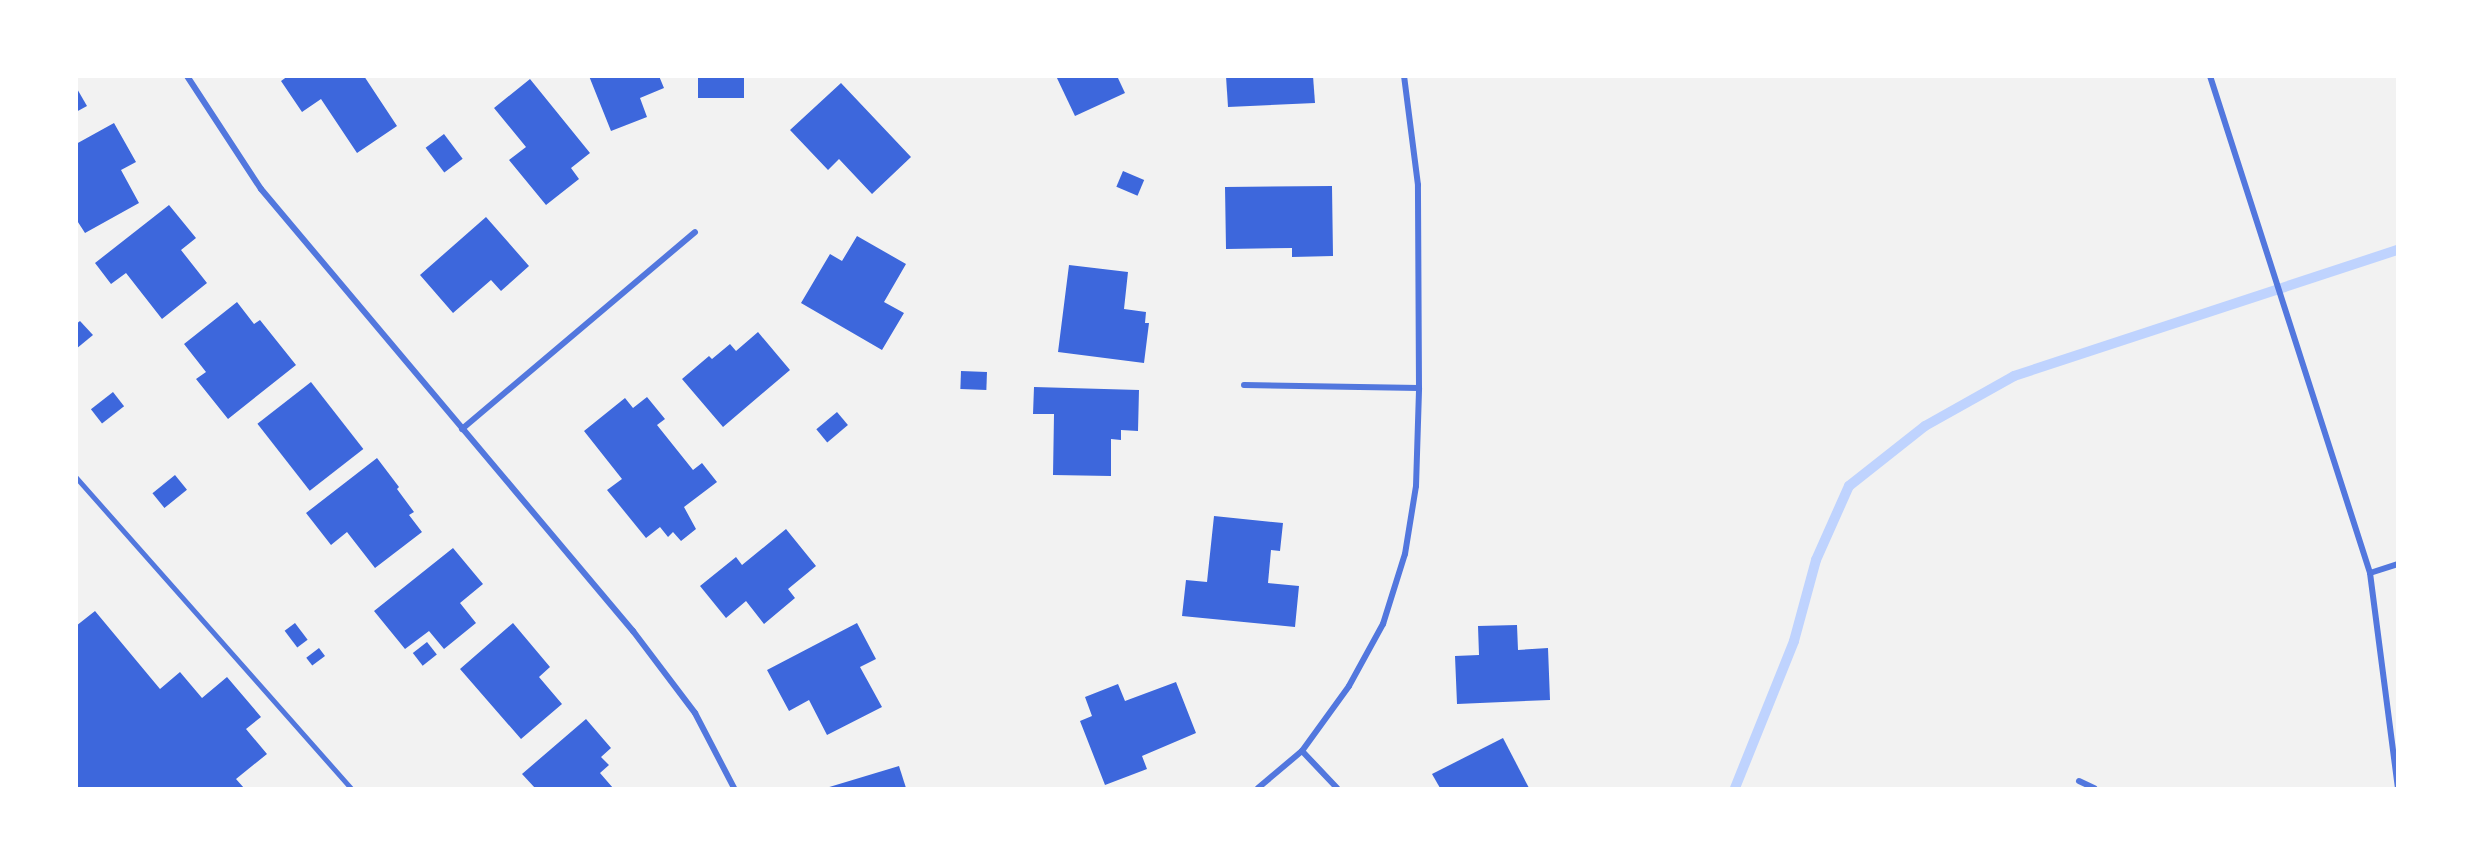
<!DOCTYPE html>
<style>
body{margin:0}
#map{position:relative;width:2474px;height:865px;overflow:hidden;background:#f2f2f2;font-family:"Work Sans",sans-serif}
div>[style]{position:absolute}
.stream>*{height:10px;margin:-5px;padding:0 5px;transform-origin:5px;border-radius:5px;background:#bfd3fe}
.building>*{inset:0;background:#3d67dc;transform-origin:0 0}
.service>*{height:4.5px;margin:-2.25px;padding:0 2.25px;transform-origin:2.25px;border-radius:2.25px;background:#5277de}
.minor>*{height:6px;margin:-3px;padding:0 3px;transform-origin:3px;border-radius:3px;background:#5277de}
span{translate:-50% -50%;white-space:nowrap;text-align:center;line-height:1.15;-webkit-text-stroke:6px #fff;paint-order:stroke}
.frame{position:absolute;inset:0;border:78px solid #fff;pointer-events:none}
</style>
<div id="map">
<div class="stream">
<i style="left:1735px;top:788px;width:158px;rotate:-68.1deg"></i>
<i style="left:1794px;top:641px;width:84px;rotate:-74.8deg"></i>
<i style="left:1816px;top:560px;width:81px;rotate:-66deg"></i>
<i style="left:1849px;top:486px;width:97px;rotate:-38.3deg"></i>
<i style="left:1925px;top:426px;width:102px;rotate:-29.3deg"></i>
<i style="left:2014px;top:376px;width:404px;rotate:-18.2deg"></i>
</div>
<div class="building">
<i style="clip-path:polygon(288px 76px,364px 76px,397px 126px,357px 153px,321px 99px,302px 112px,281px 81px)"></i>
<i style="clip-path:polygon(589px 76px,659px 76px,664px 88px,640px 98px,647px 117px,611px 131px)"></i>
<i style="left:698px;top:76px;width:46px;height:22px"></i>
<i style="clip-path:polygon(1056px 76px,1117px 76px,1125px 93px,1075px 116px)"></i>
<i style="clip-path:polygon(1226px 76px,1313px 76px,1315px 103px,1228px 107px)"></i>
<i style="clip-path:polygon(530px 79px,590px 153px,571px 168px,579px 179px,546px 205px,509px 160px,526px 147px,494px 108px)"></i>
<i style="clip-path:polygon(841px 83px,911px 157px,872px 194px,839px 159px,828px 170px,790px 130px)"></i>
<i style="clip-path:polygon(76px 87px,87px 106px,76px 112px)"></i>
<i style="clip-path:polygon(114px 123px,136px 162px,121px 170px,139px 203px,85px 233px,76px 219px,76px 144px)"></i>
<i style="left:444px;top:134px;width:31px;height:23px;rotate:53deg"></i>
<i style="left:1123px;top:171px;width:23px;height:17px;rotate:23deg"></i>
<i style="clip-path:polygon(1332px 186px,1333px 256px,1292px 257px,1292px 248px,1226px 249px,1225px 187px)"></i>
<i style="clip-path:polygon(169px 205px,196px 238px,181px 250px,207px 283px,162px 319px,126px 273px,111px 284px,95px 263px)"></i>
<i style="clip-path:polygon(486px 217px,529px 266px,501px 291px,491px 280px,453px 313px,420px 275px)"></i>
<i style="clip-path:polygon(857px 236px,906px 264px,884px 302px,904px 313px,882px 350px,801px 303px,830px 254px,842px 261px)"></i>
<i style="clip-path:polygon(1069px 265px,1128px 272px,1124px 309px,1146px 312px,1145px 323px,1149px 323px,1144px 363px,1058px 352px)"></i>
<i style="clip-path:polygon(237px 302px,254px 324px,260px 320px,296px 365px,228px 419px,196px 379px,206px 372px,184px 344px)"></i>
<i style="clip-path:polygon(80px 321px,93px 335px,76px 349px,76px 324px)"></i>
<i style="clip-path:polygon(758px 332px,790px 370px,723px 427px,682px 379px,709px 356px,712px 359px,730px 344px,736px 351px)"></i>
<i style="left:961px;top:371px;width:26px;height:18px;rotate:2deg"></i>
<i style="left:311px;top:382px;width:85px;height:68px;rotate:52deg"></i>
<i style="clip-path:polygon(1034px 387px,1139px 390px,1138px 431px,1121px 430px,1121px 440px,1111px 439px,1111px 476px,1053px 475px,1054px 414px,1033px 414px)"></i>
<i style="left:113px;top:392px;width:18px;height:28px;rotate:52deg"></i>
<i style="clip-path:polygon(647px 397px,665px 419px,657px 425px,693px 470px,702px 463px,717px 482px,684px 507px,696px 529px,681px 541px,673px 532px,668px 537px,660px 527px,646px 538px,607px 490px,622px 479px,584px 431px,625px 398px,633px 408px)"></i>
<i style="left:837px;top:412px;width:17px;height:27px;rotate:50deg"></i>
<i style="clip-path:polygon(377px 458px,399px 487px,397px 489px,414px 512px,409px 515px,422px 532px,375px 568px,347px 532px,331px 545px,306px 513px)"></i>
<i style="left:175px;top:475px;width:19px;height:29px;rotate:51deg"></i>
<i style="clip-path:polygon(1214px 516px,1283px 523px,1280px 551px,1271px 550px,1268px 583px,1299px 586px,1295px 627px,1182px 616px,1186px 580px,1207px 582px)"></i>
<i style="clip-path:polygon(786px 529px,816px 566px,788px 589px,795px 598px,764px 624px,746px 601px,726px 618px,700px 586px,736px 557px,742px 565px)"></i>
<i style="clip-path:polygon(453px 548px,483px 584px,460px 603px,476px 623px,444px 649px,429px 631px,405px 649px,374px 611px)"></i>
<i style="clip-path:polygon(95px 611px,160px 689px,180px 672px,202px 698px,227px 677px,261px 717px,246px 729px,267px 754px,236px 779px,244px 788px,76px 788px,76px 626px)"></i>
<i style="left:295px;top:623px;width:21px;height:13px;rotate:53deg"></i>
<i style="clip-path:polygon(513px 623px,550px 667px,539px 677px,562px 704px,521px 739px,460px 669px)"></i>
<i style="clip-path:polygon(857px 623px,876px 659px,860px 667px,882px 707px,827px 735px,809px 700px,789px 711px,767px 670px)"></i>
<i style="clip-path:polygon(1517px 625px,1518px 650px,1548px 648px,1550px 700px,1457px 704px,1455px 656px,1479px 655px,1478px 626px)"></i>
<i style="left:427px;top:642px;width:16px;height:18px;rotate:52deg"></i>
<i style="left:319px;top:648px;width:10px;height:16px;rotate:53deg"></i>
<i style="clip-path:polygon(1176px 682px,1196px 733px,1142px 756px,1147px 769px,1105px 785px,1080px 721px,1092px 716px,1085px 697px,1118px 684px,1125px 701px)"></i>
<i style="clip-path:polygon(586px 719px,611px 748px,601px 757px,609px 765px,600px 773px,613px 788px,535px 788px,522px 774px)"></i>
<i style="clip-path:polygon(1503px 738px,1529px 788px,1440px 788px,1432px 774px)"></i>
<i style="clip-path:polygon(899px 766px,906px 788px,826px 788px)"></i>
</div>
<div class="service">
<i style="left:76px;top:477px;width:415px;rotate:48.5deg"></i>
</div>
<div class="minor">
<i style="left:187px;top:76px;width:135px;rotate:56.8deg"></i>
<i style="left:261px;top:189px;width:578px;rotate:49.92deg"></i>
<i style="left:633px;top:631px;width:103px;rotate:52.9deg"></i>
<i style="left:695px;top:713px;width:85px;rotate:62.5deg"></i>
<i style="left:2210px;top:76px;width:522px;rotate:72.15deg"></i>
<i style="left:2370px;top:573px;width:217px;rotate:82.6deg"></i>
<i style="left:1244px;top:385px;width:175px;rotate:1deg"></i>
<i style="left:462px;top:429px;width:305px;rotate:-40.2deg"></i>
<i style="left:2370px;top:573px;width:29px;rotate:-18deg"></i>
<i style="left:1302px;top:751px;width:51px;rotate:46.6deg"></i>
<i style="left:2079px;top:781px;width:17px;rotate:25deg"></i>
<i style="left:1258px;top:788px;width:57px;rotate:-40.1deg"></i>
<i style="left:1302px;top:751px;width:80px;rotate:-54.1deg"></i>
<i style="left:1349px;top:686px;width:71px;rotate:-61.3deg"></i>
<i style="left:1383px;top:624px;width:73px;rotate:-72.6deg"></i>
<i style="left:1405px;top:554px;width:69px;rotate:-80.8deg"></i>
<i style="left:1416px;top:486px;width:98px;rotate:-88.2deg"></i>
<i style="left:1419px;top:388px;width:203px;rotate:-90.3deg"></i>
<i style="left:1418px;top:185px;width:110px;rotate:-97.3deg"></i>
</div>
<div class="frame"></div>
</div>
